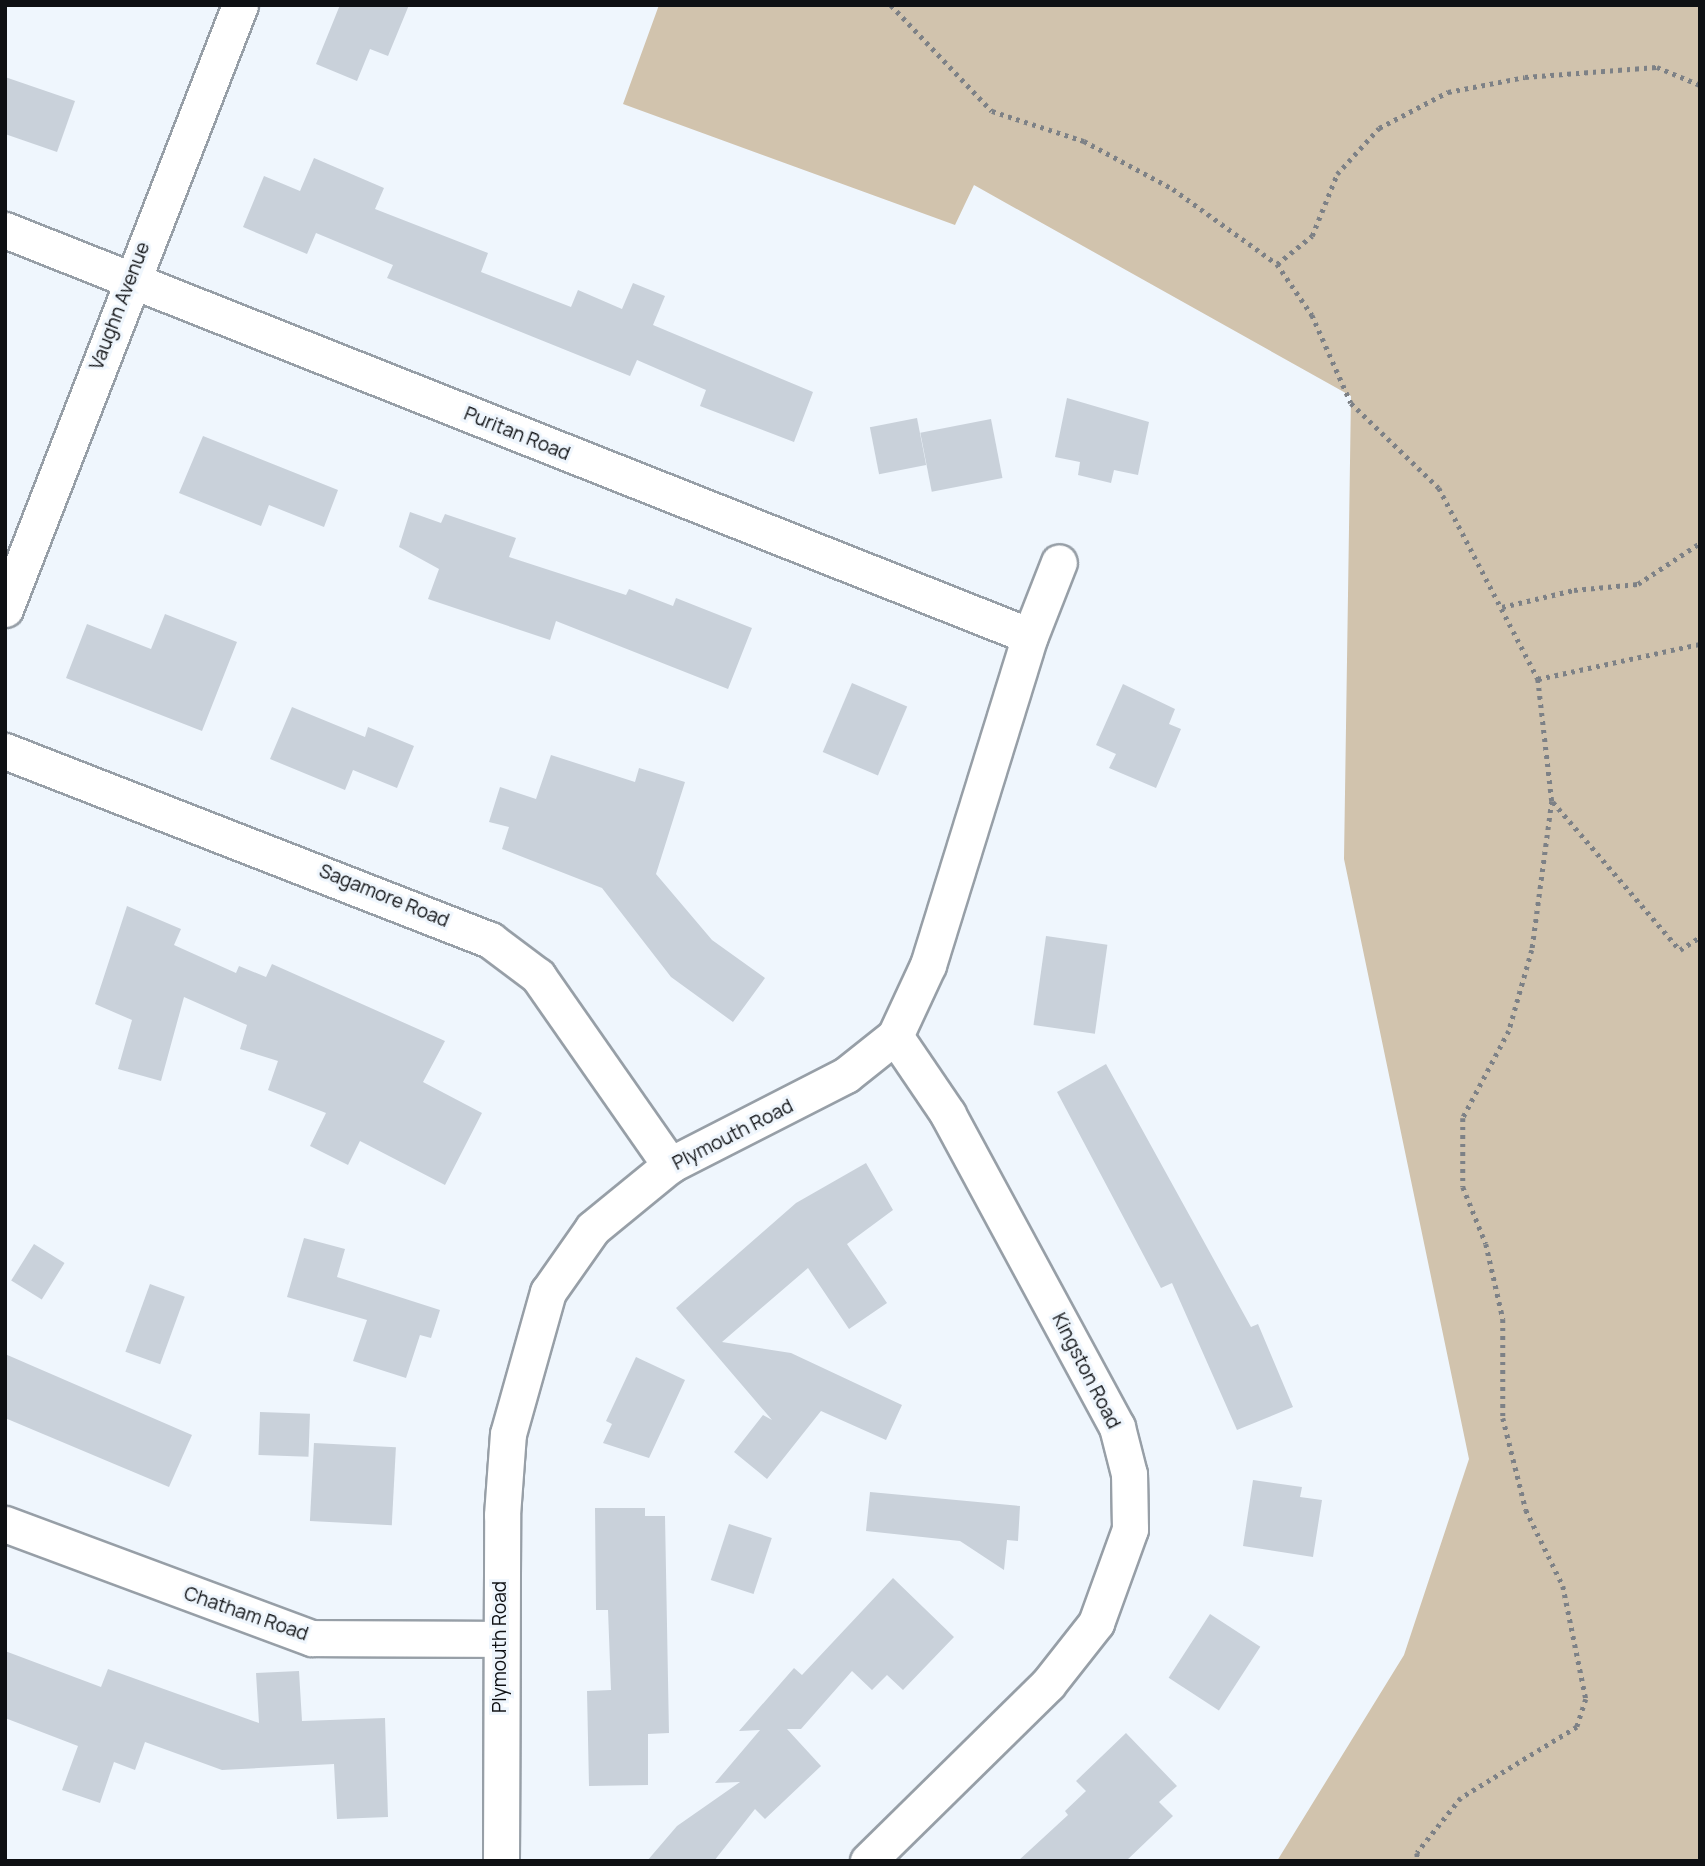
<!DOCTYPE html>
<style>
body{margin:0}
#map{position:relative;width:1705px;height:1866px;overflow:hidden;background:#eff6fd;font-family:Manrope,sans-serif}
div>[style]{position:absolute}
.green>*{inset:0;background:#d1c3ad}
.building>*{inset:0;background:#c9d1da;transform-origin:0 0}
.path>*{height:4.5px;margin-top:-2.25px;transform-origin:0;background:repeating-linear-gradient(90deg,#7d8186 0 3.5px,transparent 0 8.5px)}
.roads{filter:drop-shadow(2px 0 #979fa7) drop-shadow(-2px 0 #979fa7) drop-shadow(0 2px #979fa7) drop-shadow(0 -2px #979fa7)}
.minor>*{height:35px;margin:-17.5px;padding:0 17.5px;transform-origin:17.5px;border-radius:17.5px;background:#fff}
span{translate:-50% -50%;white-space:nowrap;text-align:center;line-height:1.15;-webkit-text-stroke:6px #eff6fd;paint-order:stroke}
.street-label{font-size:19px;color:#0e1013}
.frame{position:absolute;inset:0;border:7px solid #0e1013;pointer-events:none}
</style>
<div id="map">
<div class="green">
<i style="clip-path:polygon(659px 5px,1700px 5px,1700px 1861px,1277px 1861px,1404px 1655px,1469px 1459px,1344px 859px,1351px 396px,974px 185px,955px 225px,623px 104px)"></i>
</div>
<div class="building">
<i style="clip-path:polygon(340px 5px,409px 5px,388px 56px,370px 49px,357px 81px,316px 64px)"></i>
<i style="clip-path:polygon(5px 77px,75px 101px,57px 152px,5px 134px)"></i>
<i style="clip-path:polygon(314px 158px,384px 188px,375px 209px,488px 253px,481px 272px,571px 307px,578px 290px,622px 309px,633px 283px,665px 296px,653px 325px,813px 392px,794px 442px,700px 406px,706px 390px,637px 360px,630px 376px,387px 278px,393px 265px,316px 233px,307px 254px,243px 227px,264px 176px,300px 191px)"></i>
<i style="clip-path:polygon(1067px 398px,1149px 422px,1138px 475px,1114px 470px,1111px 483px,1078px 475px,1080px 462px,1055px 457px)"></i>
<i style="left:917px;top:418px;width:48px;height:48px;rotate:79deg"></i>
<i style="left:991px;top:419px;width:60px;height:72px;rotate:79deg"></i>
<i style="clip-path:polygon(203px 436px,338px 490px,324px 527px,269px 505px,261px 526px,179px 493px)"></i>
<i style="clip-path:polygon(410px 512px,441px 523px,445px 514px,516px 538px,509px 557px,626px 595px,629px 589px,673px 606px,676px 598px,752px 628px,728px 689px,556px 621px,550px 640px,428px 599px,439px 569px,399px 547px)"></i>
<i style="clip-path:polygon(165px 614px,237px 642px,202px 731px,66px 678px,87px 624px,151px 649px)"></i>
<i style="left:852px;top:683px;width:60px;height:75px;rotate:23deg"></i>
<i style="clip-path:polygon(1123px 684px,1175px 709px,1169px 724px,1181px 729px,1156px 788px,1109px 768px,1116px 754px,1096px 745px)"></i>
<i style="clip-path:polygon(292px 707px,365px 737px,368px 727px,414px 746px,397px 788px,353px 770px,345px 790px,270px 759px)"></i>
<i style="clip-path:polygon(551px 755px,635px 782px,639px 768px,685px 782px,656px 874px,712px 940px,765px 978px,733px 1022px,671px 977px,602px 888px,502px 849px,509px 827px,489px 822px,500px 787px,536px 799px)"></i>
<i style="clip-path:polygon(127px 906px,181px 929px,174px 945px,236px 973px,239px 966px,266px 977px,272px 964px,445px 1041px,423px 1082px,482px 1113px,445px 1185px,360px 1141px,348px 1165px,310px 1146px,326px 1113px,268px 1090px,278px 1061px,240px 1049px,247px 1025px,184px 997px,161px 1081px,118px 1069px,132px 1020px,95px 1004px)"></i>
<i style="left:1046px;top:936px;width:62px;height:90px;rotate:8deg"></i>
<i style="clip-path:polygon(1106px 1064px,1251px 1327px,1258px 1324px,1293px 1407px,1237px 1430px,1172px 1283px,1161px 1288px,1057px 1092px)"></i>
<i style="clip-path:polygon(866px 1163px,893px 1210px,847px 1244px,887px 1303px,849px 1329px,808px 1268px,722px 1342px,791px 1353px,902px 1405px,886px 1440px,821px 1411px,767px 1479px,734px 1452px,763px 1415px,772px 1420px,676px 1308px,796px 1203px)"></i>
<i style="clip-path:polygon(304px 1238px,345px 1249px,337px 1277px,440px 1310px,431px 1338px,420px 1335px,406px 1378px,353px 1361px,367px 1320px,287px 1297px)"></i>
<i style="left:34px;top:1244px;width:36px;height:43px;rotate:32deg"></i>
<i style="left:150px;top:1284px;width:37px;height:72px;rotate:20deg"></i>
<i style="clip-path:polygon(5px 1354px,192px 1435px,169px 1487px,5px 1418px)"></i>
<i style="clip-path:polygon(636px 1357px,685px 1380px,649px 1458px,603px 1443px,612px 1424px,606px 1421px)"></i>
<i style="left:260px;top:1412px;width:50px;height:43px;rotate:2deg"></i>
<i style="left:314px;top:1443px;width:82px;height:78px;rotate:3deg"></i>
<i style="clip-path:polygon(1253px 1480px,1302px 1487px,1300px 1497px,1322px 1500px,1313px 1557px,1243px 1546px)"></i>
<i style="clip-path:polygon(870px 1492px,1020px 1506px,1018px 1541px,1007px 1540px,1004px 1570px,960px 1541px,866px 1531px)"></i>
<i style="clip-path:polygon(595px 1508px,645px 1508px,645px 1516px,665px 1516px,669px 1733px,648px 1734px,648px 1785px,589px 1786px,587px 1691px,611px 1690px,608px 1610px,596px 1610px)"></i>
<i style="left:729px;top:1524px;width:45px;height:59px;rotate:18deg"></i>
<i style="clip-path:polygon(893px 1578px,954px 1637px,903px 1690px,887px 1675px,872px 1690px,852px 1671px,801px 1729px,787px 1729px,821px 1766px,765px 1819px,755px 1809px,714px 1861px,647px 1861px,677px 1826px,740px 1782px,715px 1783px,760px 1730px,739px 1731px,794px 1668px,802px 1675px)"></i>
<i style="left:1210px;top:1614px;width:60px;height:76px;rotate:33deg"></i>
<i style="clip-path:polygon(5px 1651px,101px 1687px,108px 1669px,259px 1723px,256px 1673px,299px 1671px,302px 1721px,385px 1718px,388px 1817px,337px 1819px,334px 1764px,222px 1770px,145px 1742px,135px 1770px,114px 1762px,100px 1803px,62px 1790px,78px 1746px,5px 1718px)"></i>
<i style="clip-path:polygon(1126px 1733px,1177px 1786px,1159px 1802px,1173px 1816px,1126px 1861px,1018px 1861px,1068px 1815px,1065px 1811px,1086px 1791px,1076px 1781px)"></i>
</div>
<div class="path">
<i style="left:891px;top:5px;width:146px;rotate:46.4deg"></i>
<i style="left:992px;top:111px;width:97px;rotate:18.1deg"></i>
<i style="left:1084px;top:141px;width:101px;rotate:28.3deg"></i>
<i style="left:1173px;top:189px;width:128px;rotate:35.8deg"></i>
<i style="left:1277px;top:264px;width:62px;rotate:55.5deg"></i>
<i style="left:1312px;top:315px;width:96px;rotate:66.1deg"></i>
<i style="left:1351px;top:403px;width:122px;rotate:44deg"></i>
<i style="left:1439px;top:488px;width:215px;rotate:62.6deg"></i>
<i style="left:1538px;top:679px;width:123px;rotate:83.5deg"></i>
<i style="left:1552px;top:801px;width:150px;rotate:97.6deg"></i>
<i style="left:1532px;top:950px;width:84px;rotate:105.9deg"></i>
<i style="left:1509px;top:1031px;width:98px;rotate:117.9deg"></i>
<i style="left:1463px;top:1118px;width:69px;rotate:90deg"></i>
<i style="left:1463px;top:1187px;width:61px;rotate:68deg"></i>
<i style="left:1486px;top:1244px;width:77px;rotate:77.2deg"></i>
<i style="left:1503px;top:1319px;width:99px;rotate:90deg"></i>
<i style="left:1503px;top:1418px;width:95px;rotate:76deg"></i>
<i style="left:1526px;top:1510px;width:85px;rotate:64deg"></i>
<i style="left:1563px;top:1586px;width:115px;rotate:78.5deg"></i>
<i style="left:1586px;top:1699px;width:29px;rotate:108deg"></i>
<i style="left:1577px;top:1727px;width:136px;rotate:148.5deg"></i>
<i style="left:1461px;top:1798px;width:70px;rotate:128.7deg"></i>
<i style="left:1417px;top:1853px;width:8px;rotate:83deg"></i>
<i style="left:1277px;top:264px;width:45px;rotate:-38.7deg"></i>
<i style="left:1312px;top:236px;width:67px;rotate:-68deg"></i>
<i style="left:1337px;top:174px;width:62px;rotate:-47.6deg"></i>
<i style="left:1379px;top:128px;width:78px;rotate:-27.6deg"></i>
<i style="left:1448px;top:92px;width:78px;rotate:-11deg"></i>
<i style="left:1525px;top:77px;width:132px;rotate:-4.3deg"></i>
<i style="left:1657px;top:67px;width:47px;rotate:22.7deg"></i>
<i style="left:1502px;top:607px;width:74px;rotate:-13.3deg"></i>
<i style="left:1574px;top:590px;width:64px;rotate:-5.4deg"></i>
<i style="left:1638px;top:584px;width:74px;rotate:-33.5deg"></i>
<i style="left:1538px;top:679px;width:166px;rotate:-12.2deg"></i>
<i style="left:1553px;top:802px;width:195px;rotate:49.4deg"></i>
<i style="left:1680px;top:950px;width:24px;rotate:-33deg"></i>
</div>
<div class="roads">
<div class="minor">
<i style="left:5px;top:230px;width:1102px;rotate:21.61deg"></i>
<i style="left:5px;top:609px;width:648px;rotate:-68.74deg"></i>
<i style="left:5px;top:751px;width:521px;rotate:21.29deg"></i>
<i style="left:490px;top:940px;width:60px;rotate:36.9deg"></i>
<i style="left:538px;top:976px;width:231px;rotate:55.1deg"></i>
<i style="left:5px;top:1524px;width:327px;rotate:20.4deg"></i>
<i style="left:312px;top:1638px;width:188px;rotate:0.3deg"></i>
<i style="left:501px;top:1861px;width:346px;rotate:-89.8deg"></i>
<i style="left:502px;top:1515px;width:81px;rotate:-85.8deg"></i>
<i style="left:508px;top:1434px;width:148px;rotate:-74.3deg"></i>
<i style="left:548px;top:1292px;width:78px;rotate:-54.9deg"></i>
<i style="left:593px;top:1228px;width:99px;rotate:-39.3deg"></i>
<i style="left:670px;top:1165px;width:198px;rotate:-27.1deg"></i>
<i style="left:846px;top:1075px;width:63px;rotate:-38.5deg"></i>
<i style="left:895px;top:1036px;width:78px;rotate:-65.1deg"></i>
<i style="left:928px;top:965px;width:344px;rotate:-72.8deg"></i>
<i style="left:1030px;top:636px;width:79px;rotate:-68.6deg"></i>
<i style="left:868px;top:1861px;width:252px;rotate:-44.5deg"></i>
<i style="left:1048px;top:1684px;width:78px;rotate:-51.8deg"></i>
<i style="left:1096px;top:1623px;width:100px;rotate:-70.1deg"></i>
<i style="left:1130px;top:1529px;width:55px;rotate:-91deg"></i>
<i style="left:1129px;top:1474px;width:49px;rotate:-104.3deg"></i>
<i style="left:1117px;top:1427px;width:356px;rotate:-118.4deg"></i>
<i style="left:948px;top:1114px;width:94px;rotate:-124.2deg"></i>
</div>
</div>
<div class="street-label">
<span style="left:120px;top:306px;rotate:-69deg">Vaughn Avenue</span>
<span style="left:517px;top:434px;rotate:22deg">Puritan Road</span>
<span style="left:384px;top:896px;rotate:22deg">Sagamore Road</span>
<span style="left:733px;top:1135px;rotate:-27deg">Plymouth Road</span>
<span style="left:1086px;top:1371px;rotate:63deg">Kingston Road</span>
<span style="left:246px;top:1614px;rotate:19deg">Chatham Road</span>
<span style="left:500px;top:1647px;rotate:-90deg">Plymouth Road</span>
</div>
<div class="frame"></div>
</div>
